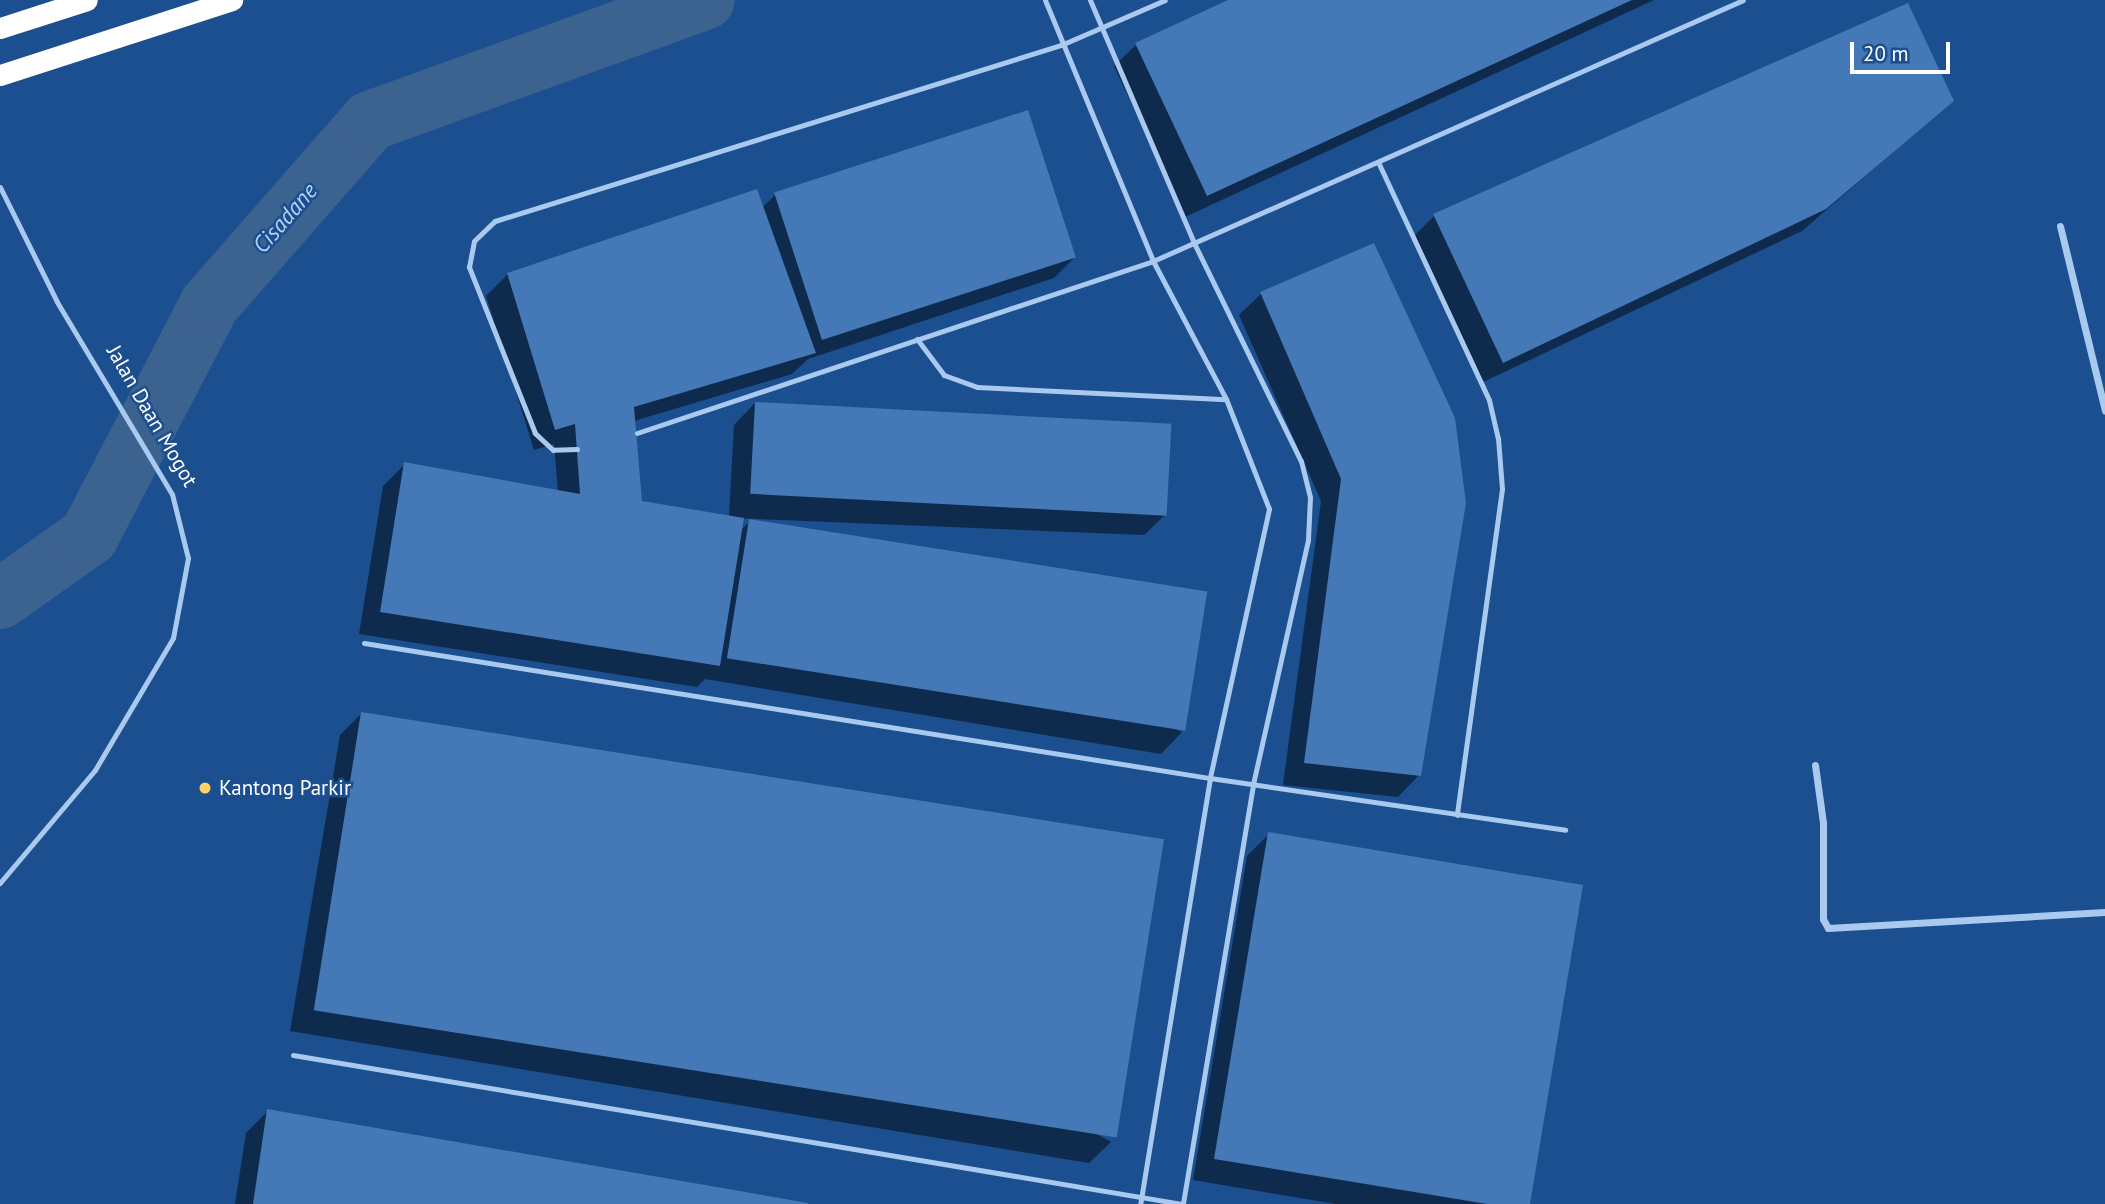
<!DOCTYPE html>
<style>
body{margin:0}
#map{position:relative;width:2105px;height:1204px;overflow:hidden;background:#1b4f8f;font-family:"PT Sans",sans-serif}
div>[style]{position:absolute}
.shadow>*{inset:0;background:#0007}
.river>*{height:60px;margin:-30px;padding:0 30px;transform-origin:30px;border-radius:30px;background:#3c6290}
.building>*{inset:0;background:#4478b7;transform-origin:0 0}
.lane>*{height:5px;margin:-2.5px;padding:0 2.5px;transform-origin:2.5px;border-radius:2.5px;background:#a9c9ee}
.street>*{height:7px;margin:-3.5px;padding:0 3.5px;transform-origin:3.5px;border-radius:3.5px;background:#a9c9ee}
.highway>*{height:21px;margin:-10.5px;padding:0 10.5px;transform-origin:10.5px;border-radius:10.5px;background:#fff}
.dots>*{width:19px;height:19px;translate:-50% -50%;box-sizing:border-box;border:4px solid #1b4f8f;border-radius:50%}
span{translate:-50% -50%;white-space:nowrap;text-align:center;line-height:1.15;-webkit-text-stroke:5px #1b4f8f;paint-order:stroke}
.street-label{font-size:21px;color:#fff}
.poi-label{font-size:21px;color:#fff}
.left{translate:0 -50%;text-align:left}
.water-label{font-size:23px;color:#b5d3f5;font-style:italic}
.scale{position:absolute;left:1850px;top:42px;width:100px;height:32px;box-sizing:border-box;border:4px solid #fff;border-top:0;padding-left:9px;font-size:21px;line-height:24px;white-space:nowrap;color:#fff;-webkit-text-stroke:5px #1b4f8f;paint-order:stroke}
</style>
<div id="map">
<div class="shadow">
<i style="clip-path:polygon(1233px 0,1654px 0,1185px 217px,1114px 66px,1136px 45px)"></i>
<i style="clip-path:polygon(1952px 101px,1802px 231px,1481px 383px,1413px 237px,1434px 216px)"></i>
<i style="clip-path:polygon(775px 195px,1075px 257px,1054px 278px,808px 359px,792px 374px,634px 421px,641px 502px,729px 517px,734px 425px,755px 403px,1166px 514px,1144px 535px,732px 518px,740px 531px,750px 521px,1182px 732px,1161px 754px,705px 679px,697px 687px,359px 634px,383px 486px,405px 464px,558px 492px,554px 444px,534px 450px,486px 296px,508px 274px,762px 208px)"></i>
<i style="clip-path:polygon(1373px 245px,1419px 775px,1398px 797px,1283px 785px,1321px 501px,1239px 315px,1261px 294px)"></i>
<i style="clip-path:polygon(361px 714px,1111px 1142px,1089px 1163px,290px 1031px,340px 735px)"></i>
<i style="clip-path:polygon(1269px 834px,1528px 1204px,1336px 1204px,1193px 1180px,1247px 856px)"></i>
<i style="clip-path:polygon(268px 1111px,806px 1204px,235px 1204px,246px 1133px)"></i>
</div>
<div class="river">
<i style="left:0;top:599px;width:109px;rotate:-35.3deg"></i>
<i style="left:89px;top:536px;width:260px;rotate:-62.5deg"></i>
<i style="left:209px;top:305px;width:244px;rotate:-48.8deg"></i>
<i style="left:370px;top:121px;width:356px;rotate:-19.9deg"></i>
</div>
<div class="building">
<i style="clip-path:polygon(1228px 0,1632px 0,1207px 196px,1135px 43px)"></i>
<i style="clip-path:polygon(1908px 3px,1954px 101px,1826px 209px,1503px 363px,1433px 214px)"></i>
<i style="left:1028px;top:110px;width:155px;height:267px;rotate:72deg"></i>
<i style="clip-path:polygon(757px 189px,816px 353px,634px 407px,642px 501px,744px 518px,720px 666px,380px 612px,404px 462px,580px 494px,575px 424px,555px 430px,507px 273px)"></i>
<i style="clip-path:polygon(1374px 243px,1455px 418px,1466px 503px,1421px 776px,1304px 763px,1341px 479px,1260px 292px)"></i>
<i style="left:755px;top:402px;width:417px;height:92px;rotate:3deg"></i>
<i style="left:749px;top:519px;width:464px;height:141px;rotate:9deg"></i>
<i style="left:361px;top:712px;width:813px;height:302px;rotate:9deg"></i>
<i style="clip-path:polygon(1268px 832px,1583px 885px,1530px 1204px,1487px 1204px,1214px 1159px)"></i>
<i style="clip-path:polygon(267px 1109px,808px 1203px,808px 1204px,253px 1204px)"></i>
</div>
<div class="lane">
<i style="left:1045px;top:0;width:282px;rotate:67.5deg"></i>
<i style="left:1153px;top:261px;width:156px;rotate:62.1deg"></i>
<i style="left:1226px;top:399px;width:118px;rotate:68.6deg"></i>
<i style="left:1269px;top:509px;width:275px;rotate:102.4deg"></i>
<i style="left:1210px;top:778px;width:432px;rotate:99.3deg"></i>
<i style="left:1090px;top:0;width:264px;rotate:66.8deg"></i>
<i style="left:1194px;top:243px;width:243px;rotate:63.9deg"></i>
<i style="left:1301px;top:461px;width:37px;rotate:76deg"></i>
<i style="left:1310px;top:497px;width:43px;rotate:92.7deg"></i>
<i style="left:1308px;top:540px;width:251px;rotate:102.7deg"></i>
<i style="left:1253px;top:785px;width:425px;rotate:99.5deg"></i>
<i style="left:1379px;top:164px;width:260px;rotate:65deg"></i>
<i style="left:1489px;top:400px;width:39px;rotate:77deg"></i>
<i style="left:1498px;top:438px;width:51px;rotate:85.5deg"></i>
<i style="left:1502px;top:489px;width:329px;rotate:97.9deg"></i>
<i style="left:0;top:187px;width:128px;rotate:63.6deg"></i>
<i style="left:57px;top:302px;width:224px;rotate:59.1deg"></i>
<i style="left:172px;top:494px;width:66px;rotate:76deg"></i>
<i style="left:188px;top:558px;width:81px;rotate:100.6deg"></i>
<i style="left:173px;top:638px;width:153px;rotate:120.6deg"></i>
<i style="left:95px;top:770px;width:148px;rotate:130.1deg"></i>
<i style="left:917px;top:339px;width:45px;rotate:53.1deg"></i>
<i style="left:944px;top:375px;width:35px;rotate:20deg"></i>
<i style="left:977px;top:387px;width:249px;rotate:2.8deg"></i>
<i style="left:637px;top:433px;width:544px;rotate:-18.43deg"></i>
<i style="left:1153px;top:261px;width:645px;rotate:-23.86deg"></i>
<i style="left:577px;top:449px;width:24px;rotate:178deg"></i>
<i style="left:553px;top:450px;width:25px;rotate:-137deg"></i>
<i style="left:535px;top:433px;width:179px;rotate:-111.7deg"></i>
<i style="left:469px;top:267px;width:26px;rotate:-79deg"></i>
<i style="left:474px;top:241px;width:29px;rotate:-44deg"></i>
<i style="left:495px;top:221px;width:593px;rotate:-17.27deg"></i>
<i style="left:1061px;top:45px;width:113px;rotate:-23.4deg"></i>
<i style="left:364px;top:643px;width:857px;rotate:9.07deg"></i>
<i style="left:1210px;top:778px;width:359px;rotate:8.3deg"></i>
<i style="left:293px;top:1055px;width:901px;rotate:9.51deg"></i>
</div>
<div class="street">
<i style="left:2060px;top:226px;width:190px;rotate:76.3deg"></i>
<i style="left:1815px;top:765px;width:59px;rotate:82.1deg"></i>
<i style="left:1823px;top:823px;width:96px;rotate:90deg"></i>
<i style="left:1823px;top:919px;width:10px;rotate:61deg"></i>
<i style="left:1828px;top:928px;width:277px;rotate:-3.3deg"></i>
</div>
<div class="highway">
<i style="left:0;top:28px;width:91px;rotate:-17.8deg"></i>
<i style="left:0;top:75px;width:244px;rotate:-17.9deg"></i>
</div>
<div class="dots">
<i style="left:205px;top:788px;background:#ffd166"></i>
</div>
<div class="street-label">
<span style="left:152px;top:416px;rotate:60deg">Jalan Daan Mogot</span>
</div>
<div class="poi-label">
<span class="left" style="left:219px;top:788px">Kantong Parkir</span>
</div>
<div class="water-label">
<span style="left:285px;top:218px;rotate:-49deg">Cisadane</span>
</div>
<div class="scale">20 m</div>
</div>
